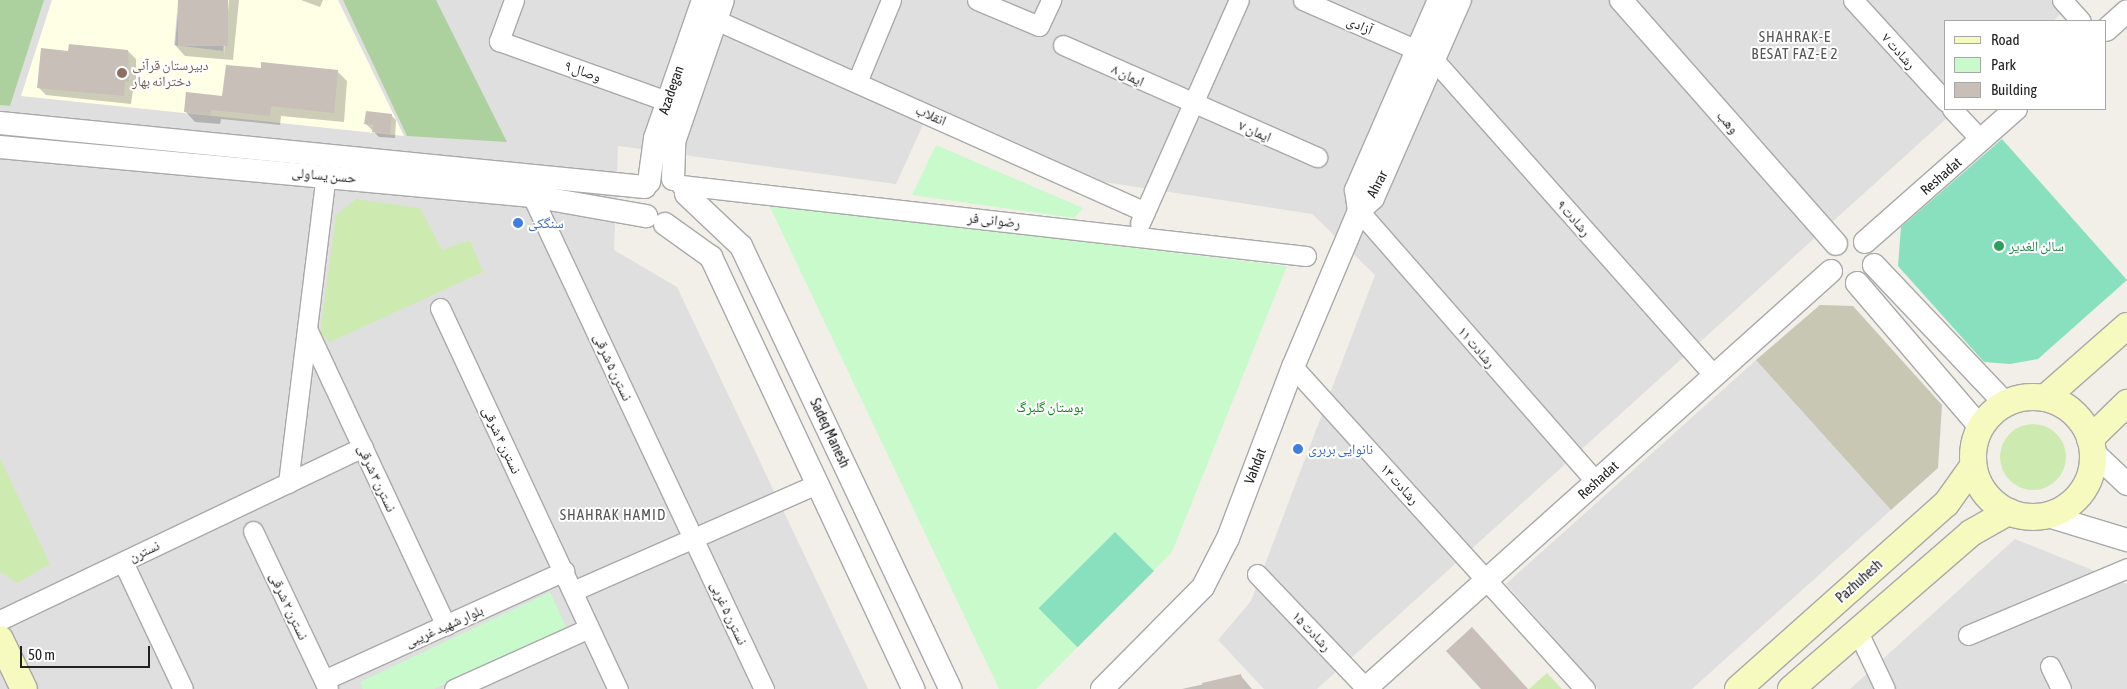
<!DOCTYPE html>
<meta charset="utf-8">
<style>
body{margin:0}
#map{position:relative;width:2127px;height:689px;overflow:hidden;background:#f2efe9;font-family:"Asap Condensed","Noto Naskh Arabic",sans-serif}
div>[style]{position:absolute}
.residential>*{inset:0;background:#e0dfdf}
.education>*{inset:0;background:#ffffe5}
.construction>*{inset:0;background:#c7c7b4}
.grass>*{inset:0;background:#cdebb0}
.round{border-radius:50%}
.forest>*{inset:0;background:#add19e}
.park>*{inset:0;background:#c8facc}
.pitch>*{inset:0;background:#88e0be;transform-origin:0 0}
.shadow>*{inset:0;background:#0003}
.building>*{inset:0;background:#c7bfb8;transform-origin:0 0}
.roads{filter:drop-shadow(1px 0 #a9a9a9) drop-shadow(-1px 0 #a9a9a9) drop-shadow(0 1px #a9a9a9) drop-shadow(0 -1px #a9a9a9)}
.minor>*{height:19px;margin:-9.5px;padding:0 9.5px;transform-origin:9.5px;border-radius:9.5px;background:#fff}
.tertiary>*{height:22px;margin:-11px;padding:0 11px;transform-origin:11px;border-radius:11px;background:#fff}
.secondary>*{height:26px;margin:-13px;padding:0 13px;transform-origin:13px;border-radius:13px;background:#f7fabf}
.secondary>.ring{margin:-13px;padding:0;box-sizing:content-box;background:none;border:26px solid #f7fabf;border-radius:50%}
.dots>*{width:14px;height:14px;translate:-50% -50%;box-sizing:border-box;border:2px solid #fff;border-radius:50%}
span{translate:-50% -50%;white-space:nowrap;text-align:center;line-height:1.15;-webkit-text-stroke:4px #fff;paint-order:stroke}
.street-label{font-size:14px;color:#222}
.education-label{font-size:14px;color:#785e54}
.left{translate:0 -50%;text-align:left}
.shop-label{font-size:14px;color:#366cbe}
.leisure-label{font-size:14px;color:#27864d}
.park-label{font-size:14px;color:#0c8416}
.neighbourhood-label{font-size:15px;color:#555;letter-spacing:1px}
.legend{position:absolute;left:1944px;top:20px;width:162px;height:90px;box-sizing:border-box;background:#fff;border:1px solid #a7a7a7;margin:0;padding:6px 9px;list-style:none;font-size:15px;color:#222}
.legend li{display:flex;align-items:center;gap:10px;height:25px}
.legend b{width:25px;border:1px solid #a7a7a7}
.scale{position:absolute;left:20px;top:646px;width:130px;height:22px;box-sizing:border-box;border:2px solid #222;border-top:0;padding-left:6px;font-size:15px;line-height:18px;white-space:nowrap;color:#222;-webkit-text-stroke:4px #fff;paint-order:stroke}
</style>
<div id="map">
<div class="residential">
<i style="clip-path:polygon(0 0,2077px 0,2053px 21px,1946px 21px,1946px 109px,1957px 109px,1317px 689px,1264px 689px,1218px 640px,1251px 601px,1375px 275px,1312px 214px,1104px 182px,932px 105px,896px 184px,618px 146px,614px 250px,677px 287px,868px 689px,0 689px)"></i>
<i style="clip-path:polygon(1756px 360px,1891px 510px,1692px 689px,1598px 689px,1506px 584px)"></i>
<i style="clip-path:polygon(2015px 539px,2127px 584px,2127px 689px,1850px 689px)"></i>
</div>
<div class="education">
<i style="clip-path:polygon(52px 0,178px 0,174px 45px,223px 51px,228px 0,338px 0,404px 136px,21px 96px)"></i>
</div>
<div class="construction">
<i style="clip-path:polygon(1820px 305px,1853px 306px,1942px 405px,1938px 468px,1891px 510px,1756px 360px)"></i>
</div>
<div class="grass">
<i style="clip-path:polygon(356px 199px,420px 208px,442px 250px,470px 240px,483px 272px,330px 342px,320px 333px,336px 215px)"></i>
<i class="round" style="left:2000px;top:424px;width:66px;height:66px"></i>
<i style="clip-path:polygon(0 458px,50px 564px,17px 583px,0 572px)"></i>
<i style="clip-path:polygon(1547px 673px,1562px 689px,1529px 689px)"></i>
</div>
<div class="forest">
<i style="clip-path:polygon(0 0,44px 0,10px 106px,0 105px)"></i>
<i style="clip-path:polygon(343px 0,436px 0,507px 142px,407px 136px)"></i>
</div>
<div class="park">
<i style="clip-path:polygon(936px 145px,1083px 208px,1074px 218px,912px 195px)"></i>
<i style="clip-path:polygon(769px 205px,1287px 266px,1172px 552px,1036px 689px,999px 689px)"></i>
<i style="clip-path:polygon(550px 592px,566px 627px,434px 689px,363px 689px,360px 682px)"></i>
</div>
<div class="pitch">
<i style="clip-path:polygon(2002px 139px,2127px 280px,2038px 359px,2010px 364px,1984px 362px,1898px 266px,1901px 227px)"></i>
<i style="left:1115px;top:532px;width:55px;height:108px;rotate:45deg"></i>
</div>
<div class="shadow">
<i style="clip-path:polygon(179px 0,227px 0,224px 57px,229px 0,239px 0,233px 60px,185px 56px,175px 45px)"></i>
<i style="clip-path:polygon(301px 0,323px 0,320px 7px)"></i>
<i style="clip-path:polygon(128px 51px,136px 59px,136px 90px,133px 90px,131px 104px,46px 95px,38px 87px,69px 53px)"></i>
<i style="clip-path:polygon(262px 70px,337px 71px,347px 81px,344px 122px,281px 116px,280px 125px,221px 119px,220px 124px,195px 122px,185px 111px,223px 97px)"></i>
<i style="clip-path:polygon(391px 115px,396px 120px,395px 138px,379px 137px,366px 124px)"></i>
<i style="clip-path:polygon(1241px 676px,1252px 689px,1182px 689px)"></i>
</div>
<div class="building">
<i style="left:178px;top:0;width:50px;height:46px"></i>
<i style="clip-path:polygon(69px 44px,128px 50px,129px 82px,125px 82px,124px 96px,37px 88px,41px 48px,68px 51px)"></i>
<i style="clip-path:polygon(261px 62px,338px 70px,334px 113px,271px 106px,270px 116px,211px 110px,211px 115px,184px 112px,186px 92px,222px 96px,226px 65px,261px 68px)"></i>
<i style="clip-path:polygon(366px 111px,392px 114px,390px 134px,372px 132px,373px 125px,364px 124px)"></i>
<i style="clip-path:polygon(1472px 627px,1528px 689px,1481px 689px,1446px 651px)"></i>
<i style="clip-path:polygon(1241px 674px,1244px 689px,1203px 689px,1202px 683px)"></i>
</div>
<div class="roads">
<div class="minor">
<i style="left:514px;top:0;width:44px;rotate:110.1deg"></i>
<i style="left:499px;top:41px;width:178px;rotate:19.7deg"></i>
<i style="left:977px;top:0;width:67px;rotate:22.8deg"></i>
<i style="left:1039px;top:26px;width:29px;rotate:-65deg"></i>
<i style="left:1303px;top:0;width:124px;rotate:23.7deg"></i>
<i style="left:1853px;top:0;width:138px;rotate:47.6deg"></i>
<i style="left:2062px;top:0;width:28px;rotate:48deg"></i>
<i style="left:716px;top:20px;width:470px;rotate:24.1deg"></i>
<i style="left:1063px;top:45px;width:278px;rotate:23.8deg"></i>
<i style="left:1434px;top:60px;width:421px;rotate:48.4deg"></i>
<i style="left:857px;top:82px;width:89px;rotate:-67.5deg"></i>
<i style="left:1952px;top:109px;width:42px;rotate:46.9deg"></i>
<i style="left:681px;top:185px;width:629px;rotate:6.48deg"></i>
<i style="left:532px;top:196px;width:545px;rotate:64.8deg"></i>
<i style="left:1359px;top:211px;width:360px;rotate:48.8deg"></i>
<i style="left:1140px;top:223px;width:244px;rotate:-66.1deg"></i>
<i style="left:440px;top:308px;width:421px;rotate:65deg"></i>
<i style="left:308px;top:331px;width:325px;rotate:64.9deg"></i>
<i style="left:1293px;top:367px;width:435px;rotate:47.8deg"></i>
<i style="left:288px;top:483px;width:310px;rotate:-83deg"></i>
<i style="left:253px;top:531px;width:175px;rotate:64.6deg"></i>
<i style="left:123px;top:562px;width:140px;rotate:64.7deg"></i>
<i style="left:1257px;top:574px;width:158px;rotate:46.3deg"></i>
<i style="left:573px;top:591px;width:266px;rotate:-23.7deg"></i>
<i style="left:0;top:620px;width:402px;rotate:-25.5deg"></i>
<i style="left:1857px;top:630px;width:65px;rotate:64.6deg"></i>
<i style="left:1968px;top:635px;width:173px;rotate:-22.8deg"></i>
<i style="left:2050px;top:666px;width:25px;rotate:64deg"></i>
<i style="left:324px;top:680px;width:264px;rotate:-24.4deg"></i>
<i style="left:454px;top:689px;width:148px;rotate:-24.3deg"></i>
</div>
<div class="tertiary">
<i style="left:1621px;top:0;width:325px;rotate:48.6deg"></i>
<i style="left:2106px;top:30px;width:28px;rotate:-42deg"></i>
<i style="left:0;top:123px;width:648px;rotate:5.67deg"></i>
<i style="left:0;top:147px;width:534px;rotate:5.26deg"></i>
<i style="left:532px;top:196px;width:116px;rotate:10deg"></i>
<i style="left:673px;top:179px;width:37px;rotate:-88deg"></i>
<i style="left:674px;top:142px;width:150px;rotate:-71deg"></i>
<i style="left:649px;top:182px;width:44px;rotate:-82.2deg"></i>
<i style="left:655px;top:138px;width:146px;rotate:-70.8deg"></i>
<i style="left:686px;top:194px;width:76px;rotate:43.4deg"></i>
<i style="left:741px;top:246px;width:490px;rotate:64.7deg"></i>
<i style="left:1359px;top:211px;width:21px;rotate:-98deg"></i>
<i style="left:1356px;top:190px;width:207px;rotate:-66.4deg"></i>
<i style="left:665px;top:224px;width:57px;rotate:35.7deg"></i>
<i style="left:711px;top:257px;width:477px;rotate:64.9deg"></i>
<i style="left:1865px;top:242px;width:201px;rotate:-41.4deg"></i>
<i style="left:1874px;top:265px;width:190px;rotate:46.5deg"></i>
<i style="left:1857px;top:283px;width:189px;rotate:49.5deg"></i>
<i style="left:2093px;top:452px;width:47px;rotate:43.3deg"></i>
<i style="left:2048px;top:516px;width:83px;rotate:16.9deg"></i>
<i style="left:1102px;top:689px;width:144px;rotate:-45.3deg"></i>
<i style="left:1203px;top:587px;width:55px;rotate:-63deg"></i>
<i style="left:1228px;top:538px;width:183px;rotate:-69.2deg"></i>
<i style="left:1293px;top:367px;width:169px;rotate:-67.1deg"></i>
<i style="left:1359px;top:211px;width:19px;rotate:-43deg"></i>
<i style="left:1373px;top:198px;width:216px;rotate:-66.3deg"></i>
<i style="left:1365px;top:689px;width:626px;rotate:-41.89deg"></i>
</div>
<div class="secondary">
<i class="ring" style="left:1973px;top:397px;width:94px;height:94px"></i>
<i style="left:2045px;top:398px;width:109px;rotate:-41.3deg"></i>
<i style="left:2090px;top:439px;width:52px;rotate:-44.2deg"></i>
<i style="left:0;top:639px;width:55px;rotate:64.4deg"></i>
<i style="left:1738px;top:689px;width:278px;rotate:-41.7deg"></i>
<i style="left:1946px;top:504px;width:47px;rotate:-54.6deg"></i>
<i style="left:1791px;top:689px;width:238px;rotate:-40.9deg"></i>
<i style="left:1971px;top:533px;width:43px;rotate:-29.6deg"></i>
</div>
</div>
<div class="dots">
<i style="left:122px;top:73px;background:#8d6e63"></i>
<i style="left:518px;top:223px;background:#3f7fe0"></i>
<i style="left:1999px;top:246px;background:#2e9e5b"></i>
<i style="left:1298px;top:449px;background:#3f7fe0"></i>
</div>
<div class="street-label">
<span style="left:1360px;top:25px;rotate:24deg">آزادی</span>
<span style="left:1899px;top:51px;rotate:48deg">رشادت ۷</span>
<span style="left:583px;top:71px;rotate:20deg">وصال ۹</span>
<span style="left:1128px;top:75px;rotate:25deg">ایمان ۸</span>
<span style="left:671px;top:90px;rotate:-71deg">Azadegan</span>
<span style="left:931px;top:115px;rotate:24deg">انقلاب</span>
<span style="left:1728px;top:122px;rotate:49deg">وهب</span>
<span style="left:1255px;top:131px;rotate:23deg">ایمان ۷</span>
<span style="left:324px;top:175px;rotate:5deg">حسن یساولی</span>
<span style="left:1941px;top:176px;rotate:-41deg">Reshadat</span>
<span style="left:1377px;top:184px;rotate:-62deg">Ahrar</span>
<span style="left:1574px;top:218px;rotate:48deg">رشادت ۹</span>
<span style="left:994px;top:220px;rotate:6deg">رضوانی فر</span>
<span style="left:1477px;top:347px;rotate:49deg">رشادت ۱۱</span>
<span style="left:613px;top:367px;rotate:65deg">نسترن ۵ شرقی</span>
<span style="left:830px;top:433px;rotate:65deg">Sadeq Manesh</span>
<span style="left:502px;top:440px;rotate:65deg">نسترن ۴ شرقی</span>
<span style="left:1255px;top:466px;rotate:-69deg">Vahdat</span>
<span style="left:377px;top:478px;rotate:65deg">نسترن ۳ شرقی</span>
<span style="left:1598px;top:480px;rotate:-42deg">Reshadat</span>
<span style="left:1400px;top:484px;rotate:48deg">رشادت ۱۳</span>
<span style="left:144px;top:551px;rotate:-25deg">نسترن</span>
<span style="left:1859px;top:581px;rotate:-42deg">Pazhuhesh</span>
<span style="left:289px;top:606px;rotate:65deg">نسترن ۲ شرقی</span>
<span style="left:729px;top:613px;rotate:65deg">نسترن ۵ غربی</span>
<span style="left:444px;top:626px;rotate:-24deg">بلوار شهید غریبی</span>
<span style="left:1312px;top:631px;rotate:46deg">رشادت ۱۵</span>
</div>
<div class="education-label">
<span class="left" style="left:132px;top:73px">دبیرستان قرآنی<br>دخترانه بهار</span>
</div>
<div class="shop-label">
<span class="left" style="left:528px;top:223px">سنگکی</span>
<span class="left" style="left:1308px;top:449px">نانوایی بربری</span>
</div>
<div class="leisure-label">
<span class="left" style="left:2009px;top:246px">سالن الغدیر</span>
</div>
<div class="park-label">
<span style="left:1050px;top:407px">بوستان گلبرگ</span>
</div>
<div class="neighbourhood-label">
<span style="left:1795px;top:45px">SHAHRAK-E<br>BESAT FAZ-E 2</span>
<span style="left:613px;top:515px">SHAHRAK HAMID</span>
</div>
<ul class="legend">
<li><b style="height:6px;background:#f7fabf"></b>Road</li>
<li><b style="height:14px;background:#c8facc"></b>Park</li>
<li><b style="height:14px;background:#c7bfb8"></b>Building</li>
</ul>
<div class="scale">50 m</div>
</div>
